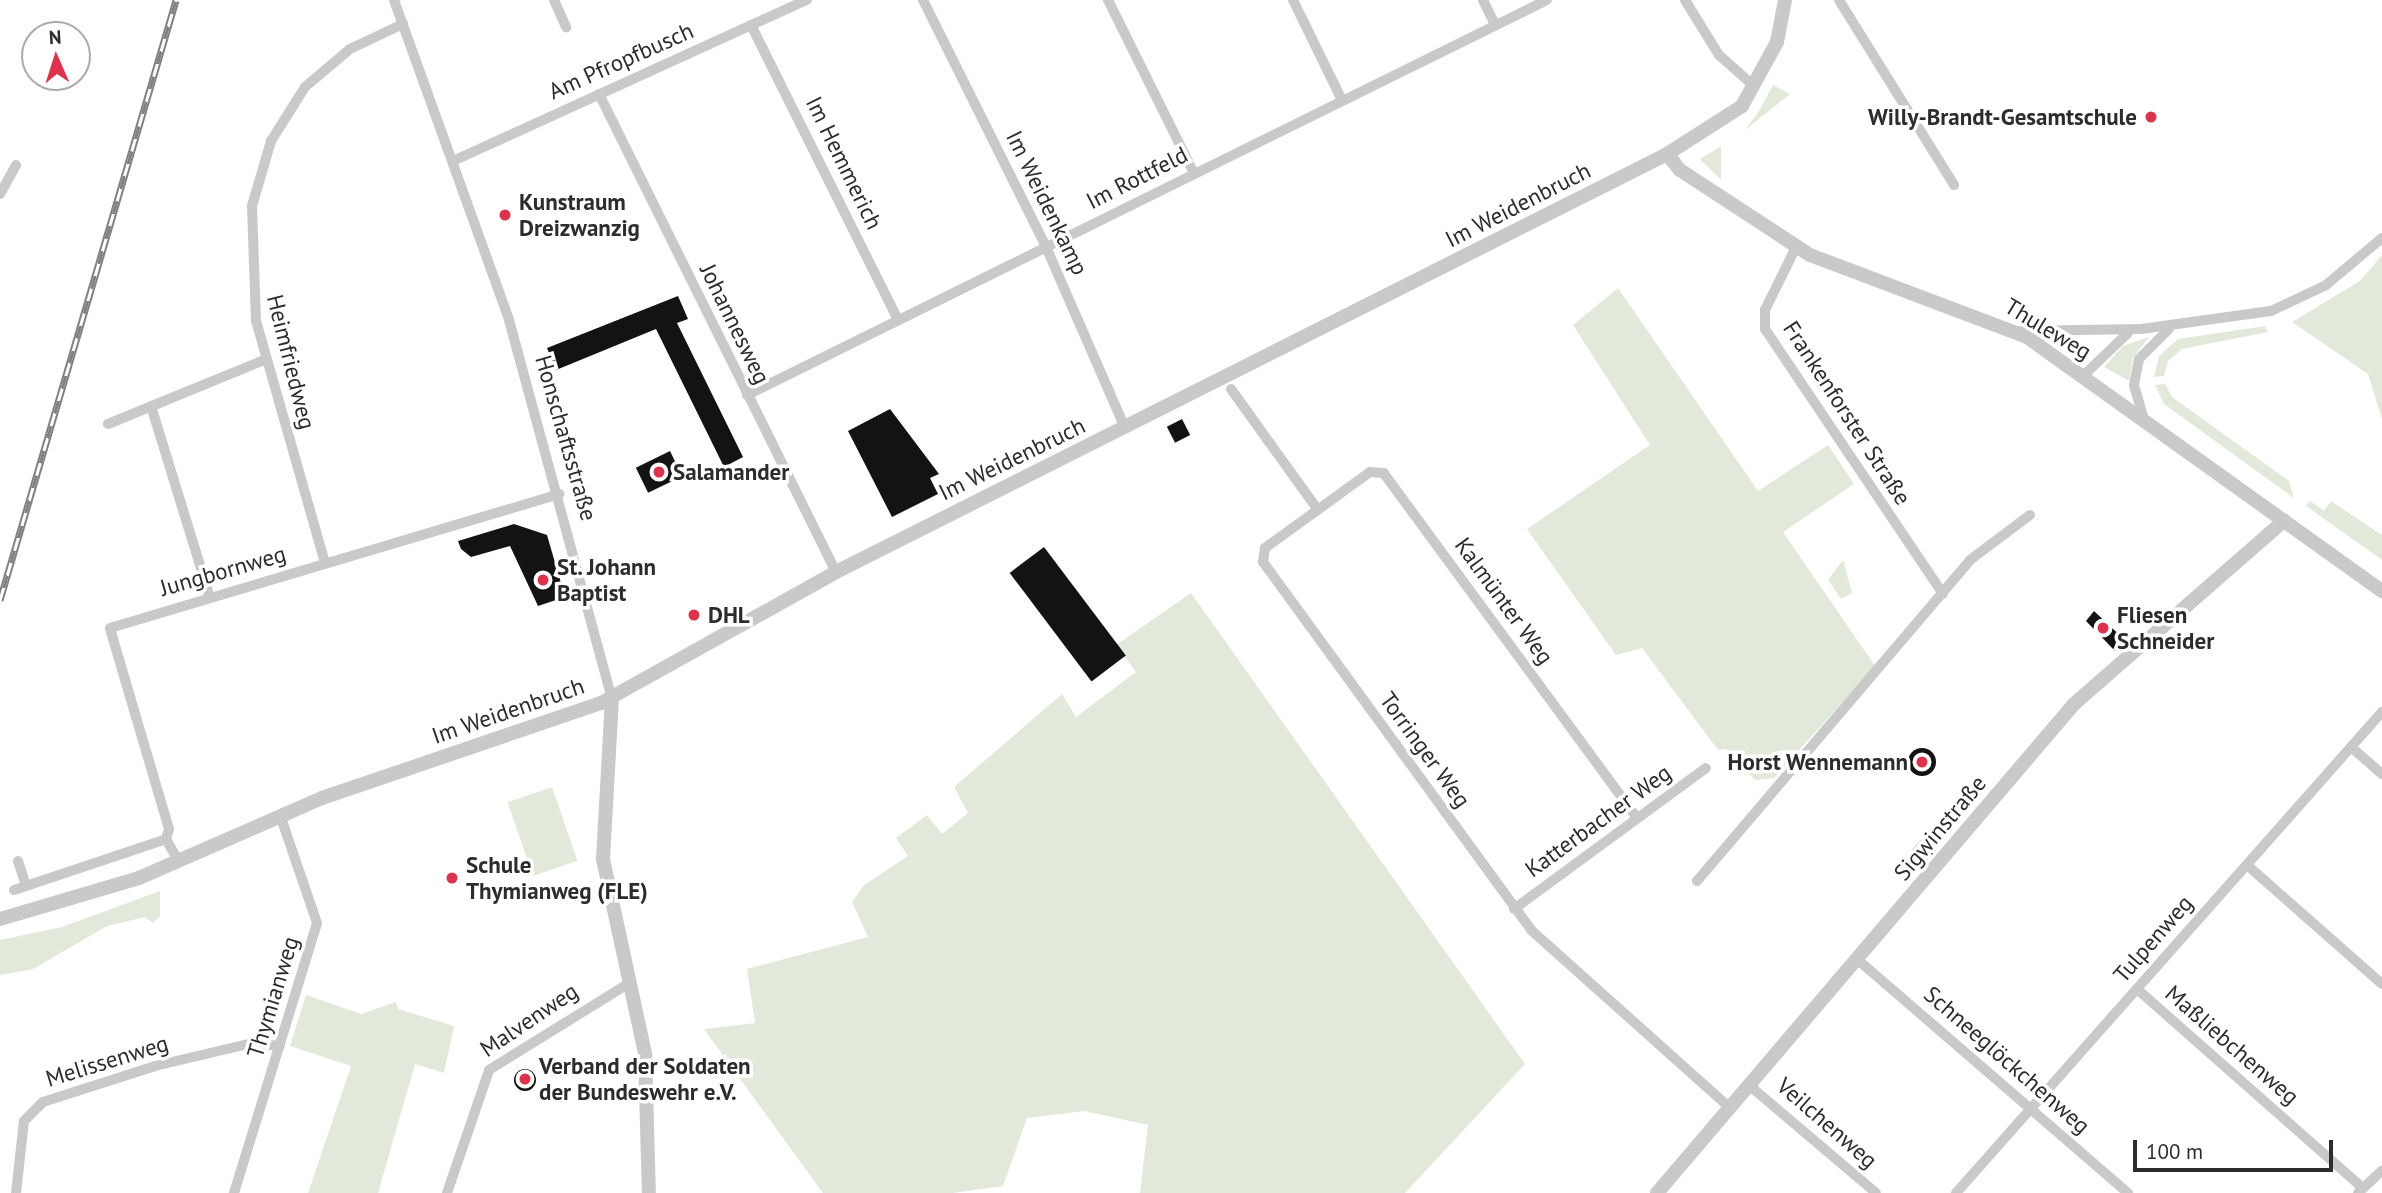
<!DOCTYPE html>
<meta charset="utf-8">
<style>
body{margin:0}
#map{position:relative;width:2382px;height:1193px;overflow:hidden;background:#fff;font-family:"PT Sans",sans-serif}
div>[style]{position:absolute}
.green>*{inset:0;background:#e3e9da;transform-origin:0 0}
.building>*{inset:0;background:#131313;transform-origin:0 0}
.round{border-radius:50%}
.minor>*{height:10px;margin:-5px;padding:0 5px;transform-origin:5px;border-radius:5px;background:#c9c9c9}
.tertiary>*{height:14px;margin:-7px;padding:0 7px;transform-origin:7px;border-radius:7px;background:#c9c9c9}
.rail>*{height:7px;margin-top:-3.5px;transform-origin:0;background:repeating-linear-gradient(90deg,#fff 0 13px,#818181 0 26px);box-sizing:border-box;border-block:2px solid #818181}
.dots>*{width:19px;height:19px;translate:-50% -50%;box-sizing:border-box;border:4px solid #fff;border-radius:50%}
span{translate:-50% -50%;white-space:nowrap;text-align:center;line-height:1.15;-webkit-text-stroke:7px #fff;paint-order:stroke}
.street-label{font-size:23px;color:#2c2c2c}
.poi-label{font-size:23px;color:#2c2c2c;font-weight:700}
.right{translate:-100% -50%;text-align:right}
.left{translate:0 -50%;text-align:left}
.north{position:absolute;left:21px;top:21px;width:70px;height:70px;box-sizing:border-box;background:#fff;border:2px solid #ababab;border-radius:50%;rotate:357deg;font-size:19px;font-weight:700;line-height:28px;text-align:center;color:#2c2c2c}
.north::after{content:'';display:block;margin:auto;width:24px;height:32px;background:#dd344d;clip-path:polygon(50% 0,100% 100%,50% 72%,0 100%)}
.scale{position:absolute;left:2133px;top:1140px;width:200px;height:32px;box-sizing:border-box;border:4px solid #2c2c2c;border-top:0;padding-left:9px;font-size:21px;line-height:24px;white-space:nowrap;color:#2c2c2c;-webkit-text-stroke:5px #fff;paint-order:stroke}
</style>
<div id="map">
<div class="green">
<i style="clip-path:polygon(1773px 85px,1790px 94px,1745px 130px,1759px 111px)"></i>
<i style="clip-path:polygon(1726px 143px,1721px 146px,1721px 180px,1700px 159px)"></i>
<i style="clip-path:polygon(2382px 255px,2382px 419px,2368px 374px,2292px 322px,2360px 281px)"></i>
<i style="clip-path:polygon(1618px 288px,1758px 491px,1828px 445px,1854px 484px,1783px 532px,1875px 666px,1774px 778px,1755px 780px,1726px 749px,1718px 750px,1642px 648px,1616px 655px,1527px 529px,1650px 445px,1573px 325px)"></i>
<i style="clip-path:polygon(2265px 326px,2268px 332px,2182px 349px,2168px 361px,2164px 376px,2154px 377px,2159px 356px,2178px 339px)"></i>
<i style="clip-path:polygon(2149px 337px,2133px 358px,2129px 381px,2104px 367px,2123px 346px)"></i>
<i style="clip-path:polygon(2165px 384px,2172px 397px,2289px 481px,2294px 498px,2164px 404px,2155px 385px)"></i>
<i style="clip-path:polygon(2310px 501px,2324px 511px,2331px 501px,2382px 535px,2382px 560px,2306px 506px)"></i>
<i style="clip-path:polygon(1843px 560px,1852px 593px,1841px 599px,1828px 580px)"></i>
<i style="clip-path:polygon(1191px 593px,1525px 1064px,1405px 1193px,1140px 1193px,1148px 1125px,1084px 1111px,1027px 1118px,1003px 1186px,953px 1193px,823px 1193px,704px 1029px,755px 1023px,747px 969px,868px 937px,852px 902px,863px 886px,908px 856px,896px 838px,927px 815px,942px 834px,968px 813px,954px 787px,1062px 694px,1076px 717px,1136px 672px,1116px 645px)"></i>
<i style="left:552px;top:787px;width:78px;height:47px;rotate:71deg"></i>
<i style="clip-path:polygon(160px 891px,160px 916px,153px 923px,145px 917px,107px 926px,33px 969px,0 975px,0 940px,62px 927px)"></i>
<i style="clip-path:polygon(306px 995px,361px 1014px,396px 1002px,398px 1009px,454px 1026px,444px 1073px,415px 1064px,378px 1193px,308px 1193px,351px 1066px,290px 1046px)"></i>
</div>
<div class="building">
<i style="clip-path:polygon(678px 296px,688px 319px,677px 323px,743px 457px,724px 467px,656px 329px,556px 370px,547px 348px)"></i>
<i style="clip-path:polygon(890px 409px,939px 474px,930px 478px,938px 494px,892px 517px,848px 431px)"></i>
<i style="left:1182px;top:419px;width:18px;height:17px;rotate:63deg"></i>
<i style="left:670px;top:451px;width:28px;height:38px;rotate:64deg"></i>
<i style="clip-path:polygon(514px 524px,547px 535px,565px 597px,538px 606px,510px 546px,471px 557px,461px 549px,458px 541px)"></i>
<i style="left:1044px;top:547px;width:136px;height:43px;rotate:53deg"></i>
<i style="clip-path:polygon(2094px 611px,2127px 642px,2115px 651px,2086px 621px)"></i>
<i class="round" style="left:1908px;top:748px;width:28px;height:28px"></i>
<i style="left:1921px;top:840px;width:18px;height:14px;rotate:41deg"></i>
<i class="round" style="left:514px;top:1069px;width:22px;height:22px"></i>
</div>
<div class="minor">
<i style="left:394px;top:0;width:340px;rotate:70.2deg"></i>
<i style="left:509px;top:320px;width:392px;rotate:74.8deg"></i>
<i style="left:554px;top:0;width:30px;rotate:66deg"></i>
<i style="left:923px;top:0;width:276px;rotate:63.5deg"></i>
<i style="left:1046px;top:247px;width:197px;rotate:66.4deg"></i>
<i style="left:1108px;top:0;width:193px;rotate:63.6deg"></i>
<i style="left:1293px;top:0;width:111px;rotate:63.9deg"></i>
<i style="left:1483px;top:0;width:25px;rotate:64deg"></i>
<i style="left:1685px;top:0;width:65px;rotate:58.3deg"></i>
<i style="left:1719px;top:55px;width:47px;rotate:41.5deg"></i>
<i style="left:1839px;top:0;width:218px;rotate:58.1deg"></i>
<i style="left:751px;top:25px;width:330px;rotate:63.5deg"></i>
<i style="left:599px;top:94px;width:534px;rotate:63.63deg"></i>
<i style="left:453px;top:161px;width:389px;rotate:-24.5deg"></i>
<i style="left:0;top:194px;width:33px;rotate:-61deg"></i>
<i style="left:1796px;top:247px;width:70px;rotate:116.2deg"></i>
<i style="left:1765px;top:310px;width:19px;rotate:90deg"></i>
<i style="left:1765px;top:329px;width:319px;rotate:56.1deg"></i>
<i style="left:2019px;top:331px;width:122px;rotate:-0.9deg"></i>
<i style="left:2141px;top:329px;width:131px;rotate:-7.9deg"></i>
<i style="left:2271px;top:311px;width:61px;rotate:-25.3deg"></i>
<i style="left:2326px;top:285px;width:73px;rotate:-40deg"></i>
<i style="left:2083px;top:376px;width:62px;rotate:-43.7deg"></i>
<i style="left:1231px;top:389px;width:149px;rotate:54.3deg"></i>
<i style="left:747px;top:395px;width:892px;rotate:-26.28deg"></i>
<i style="left:151px;top:406px;width:197px;rotate:72.9deg"></i>
<i style="left:2144px;top:420px;width:36px;rotate:-106deg"></i>
<i style="left:2134px;top:385px;width:26px;rotate:-79deg"></i>
<i style="left:2139px;top:359px;width:42px;rotate:-45deg"></i>
<i style="left:108px;top:424px;width:169px;rotate:-22.3deg"></i>
<i style="left:325px;top:563px;width:252px;rotate:-105.9deg"></i>
<i style="left:256px;top:321px;width:115px;rotate:-92deg"></i>
<i style="left:252px;top:206px;width:68px;rotate:-73.7deg"></i>
<i style="left:271px;top:141px;width:64px;rotate:-57.8deg"></i>
<i style="left:305px;top:87px;width:59px;rotate:-40.2deg"></i>
<i style="left:350px;top:49px;width:59px;rotate:-25.3deg"></i>
<i style="left:2351px;top:747px;width:41px;rotate:41.1deg"></i>
<i style="left:1637px;top:818px;width:428px;rotate:-126.3deg"></i>
<i style="left:1384px;top:473px;width:14px;rotate:-176deg"></i>
<i style="left:1370px;top:472px;width:130px;rotate:144.1deg"></i>
<i style="left:1265px;top:548px;width:14px;rotate:98deg"></i>
<i style="left:1263px;top:562px;width:455px;rotate:53.9deg"></i>
<i style="left:1531px;top:930px;width:268px;rotate:41.8deg"></i>
<i style="left:166px;top:839px;width:10px;rotate:-73deg"></i>
<i style="left:169px;top:829px;width:209px;rotate:-106.4deg"></i>
<i style="left:110px;top:628px;width:469px;rotate:-16.6deg"></i>
<i style="left:166px;top:839px;width:26px;rotate:61deg"></i>
<i style="left:18px;top:861px;width:26px;rotate:72deg"></i>
<i style="left:2247px;top:865px;width:180px;rotate:41.4deg"></i>
<i style="left:1697px;top:881px;width:421px;rotate:-49.6deg"></i>
<i style="left:1970px;top:560px;width:75px;rotate:-36.9deg"></i>
<i style="left:14px;top:890px;width:160px;rotate:-18.5deg"></i>
<i style="left:1514px;top:909px;width:238px;rotate:-36.3deg"></i>
<i style="left:1858px;top:960px;width:357px;rotate:40.8deg"></i>
<i style="left:2137px;top:989px;width:301px;rotate:41.4deg"></i>
<i style="left:1750px;top:1086px;width:165px;rotate:40.3deg"></i>
<i style="left:16px;top:1193px;width:72px;rotate:-83.7deg"></i>
<i style="left:24px;top:1121px;width:27px;rotate:-45deg"></i>
<i style="left:43px;top:1102px;width:118px;rotate:-17.8deg"></i>
<i style="left:155px;top:1066px;width:100px;rotate:-13.3deg"></i>
<i style="left:252px;top:1043px;width:28px;rotate:6deg"></i>
<i style="left:234px;top:1193px;width:282px;rotate:-72.9deg"></i>
<i style="left:317px;top:923px;width:114px;rotate:-108.9deg"></i>
<i style="left:447px;top:1193px;width:130px;rotate:-71.1deg"></i>
<i style="left:489px;top:1070px;width:167px;rotate:-31.8deg"></i>
<i style="left:1956px;top:1193px;width:643px;rotate:-48.47deg"></i>
<i style="left:2358px;top:1193px;width:33px;rotate:-43deg"></i>
</div>
<div class="tertiary">
<i style="left:1667px;top:154px;width:21px;rotate:51deg"></i>
<i style="left:1680px;top:170px;width:155px;rotate:33.2deg"></i>
<i style="left:1810px;top:255px;width:232px;rotate:20.7deg"></i>
<i style="left:2027px;top:337px;width:437px;rotate:35.6deg"></i>
<i style="left:612px;top:698px;width:161px;rotate:93.2deg"></i>
<i style="left:603px;top:859px;width:199px;rotate:77.8deg"></i>
<i style="left:645px;top:1054px;width:139px;rotate:88.4deg"></i>
<i style="left:0;top:919px;width:145px;rotate:-16.4deg"></i>
<i style="left:139px;top:878px;width:200px;rotate:-23.6deg"></i>
<i style="left:322px;top:798px;width:295px;rotate:-18.8deg"></i>
<i style="left:601px;top:703px;width:269px;rotate:-29.1deg"></i>
<i style="left:836px;top:572px;width:930px;rotate:-26.7deg"></i>
<i style="left:1667px;top:154px;width:89px;rotate:-32.6deg"></i>
<i style="left:1742px;top:106px;width:73px;rotate:-61.3deg"></i>
<i style="left:1777px;top:42px;width:43px;rotate:-79.2deg"></i>
<i style="left:1657px;top:1193px;width:643px;rotate:-49.54deg"></i>
<i style="left:2074px;top:704px;width:279px;rotate:-41.1deg"></i>
</div>
<div class="rail">
<i style="left:0;top:600px;width:625px;rotate:-73.65deg"></i>
</div>
<div class="dots">
<i style="left:2151px;top:117px;background:#dd344d"></i>
<i style="left:505px;top:215px;background:#dd344d"></i>
<i style="left:659px;top:472px;background:#dd344d"></i>
<i style="left:543px;top:580px;background:#dd344d"></i>
<i style="left:694px;top:615px;background:#dd344d"></i>
<i style="left:2103px;top:628px;background:#dd344d"></i>
<i style="left:1922px;top:762px;background:#dd344d"></i>
<i style="left:452px;top:878px;background:#dd344d"></i>
<i style="left:525px;top:1079px;background:#dd344d"></i>
</div>
<div class="street-label">
<span style="left:621px;top:61px;rotate:-24deg">Am Pfropfbusch</span>
<span style="left:844px;top:163px;rotate:64deg">Im Hemmerich</span>
<span style="left:1137px;top:178px;rotate:-27deg">Im Rottfeld</span>
<span style="left:1047px;top:203px;rotate:64deg">Im Weidenkamp</span>
<span style="left:1518px;top:205px;rotate:-27deg">Im Weidenbruch</span>
<span style="left:735px;top:324px;rotate:64deg">Johannesweg</span>
<span style="left:2048px;top:329px;rotate:31deg">Thuleweg</span>
<span style="left:291px;top:362px;rotate:76deg">Heimfriedweg</span>
<span style="left:1847px;top:413px;rotate:57deg">Frankenforster Straße</span>
<span style="left:566px;top:438px;rotate:74deg">Honschaftsstraße</span>
<span style="left:1012px;top:459px;rotate:-26deg">Im Weidenbruch</span>
<span style="left:223px;top:571px;rotate:-16deg">Jungbornweg</span>
<span style="left:1504px;top:601px;rotate:54deg">Kalmünter Weg</span>
<span style="left:508px;top:711px;rotate:-19deg">Im Weidenbruch</span>
<span style="left:1425px;top:750px;rotate:54deg">Torringer Weg</span>
<span style="left:1598px;top:821px;rotate:-36deg">Katterbacher Weg</span>
<span style="left:1940px;top:828px;rotate:-50deg">Sigwinstraße</span>
<span style="left:2153px;top:939px;rotate:-49deg">Tulpenweg</span>
<span style="left:273px;top:997px;rotate:-73deg">Thymianweg</span>
<span style="left:529px;top:1020px;rotate:-34deg">Malvenweg</span>
<span style="left:2232px;top:1045px;rotate:41deg">Maßliebchenweg</span>
<span style="left:2007px;top:1060px;rotate:41deg">Schneeglöckchenweg</span>
<span style="left:107px;top:1061px;rotate:-17deg">Melissenweg</span>
<span style="left:1827px;top:1123px;rotate:41deg">Veilchenweg</span>
</div>
<div class="poi-label">
<span class="right" style="left:2137px;top:117px">Willy-Brandt-Gesamtschule</span>
<span class="left" style="left:519px;top:215px">Kunstraum<br>Dreizwanzig</span>
<span class="left" style="left:673px;top:472px">Salamander</span>
<span class="left" style="left:557px;top:580px">St. Johann<br>Baptist</span>
<span class="left" style="left:708px;top:615px">DHL</span>
<span class="left" style="left:2117px;top:628px">Fliesen<br>Schneider</span>
<span class="right" style="left:1908px;top:762px">Horst Wennemann</span>
<span class="left" style="left:466px;top:878px">Schule<br>Thymianweg (FLE)</span>
<span class="left" style="left:539px;top:1079px">Verband der Soldaten<br>der Bundeswehr e.V.</span>
</div>
<div class="north">N</div>
<div class="scale">100 m</div>
</div>
